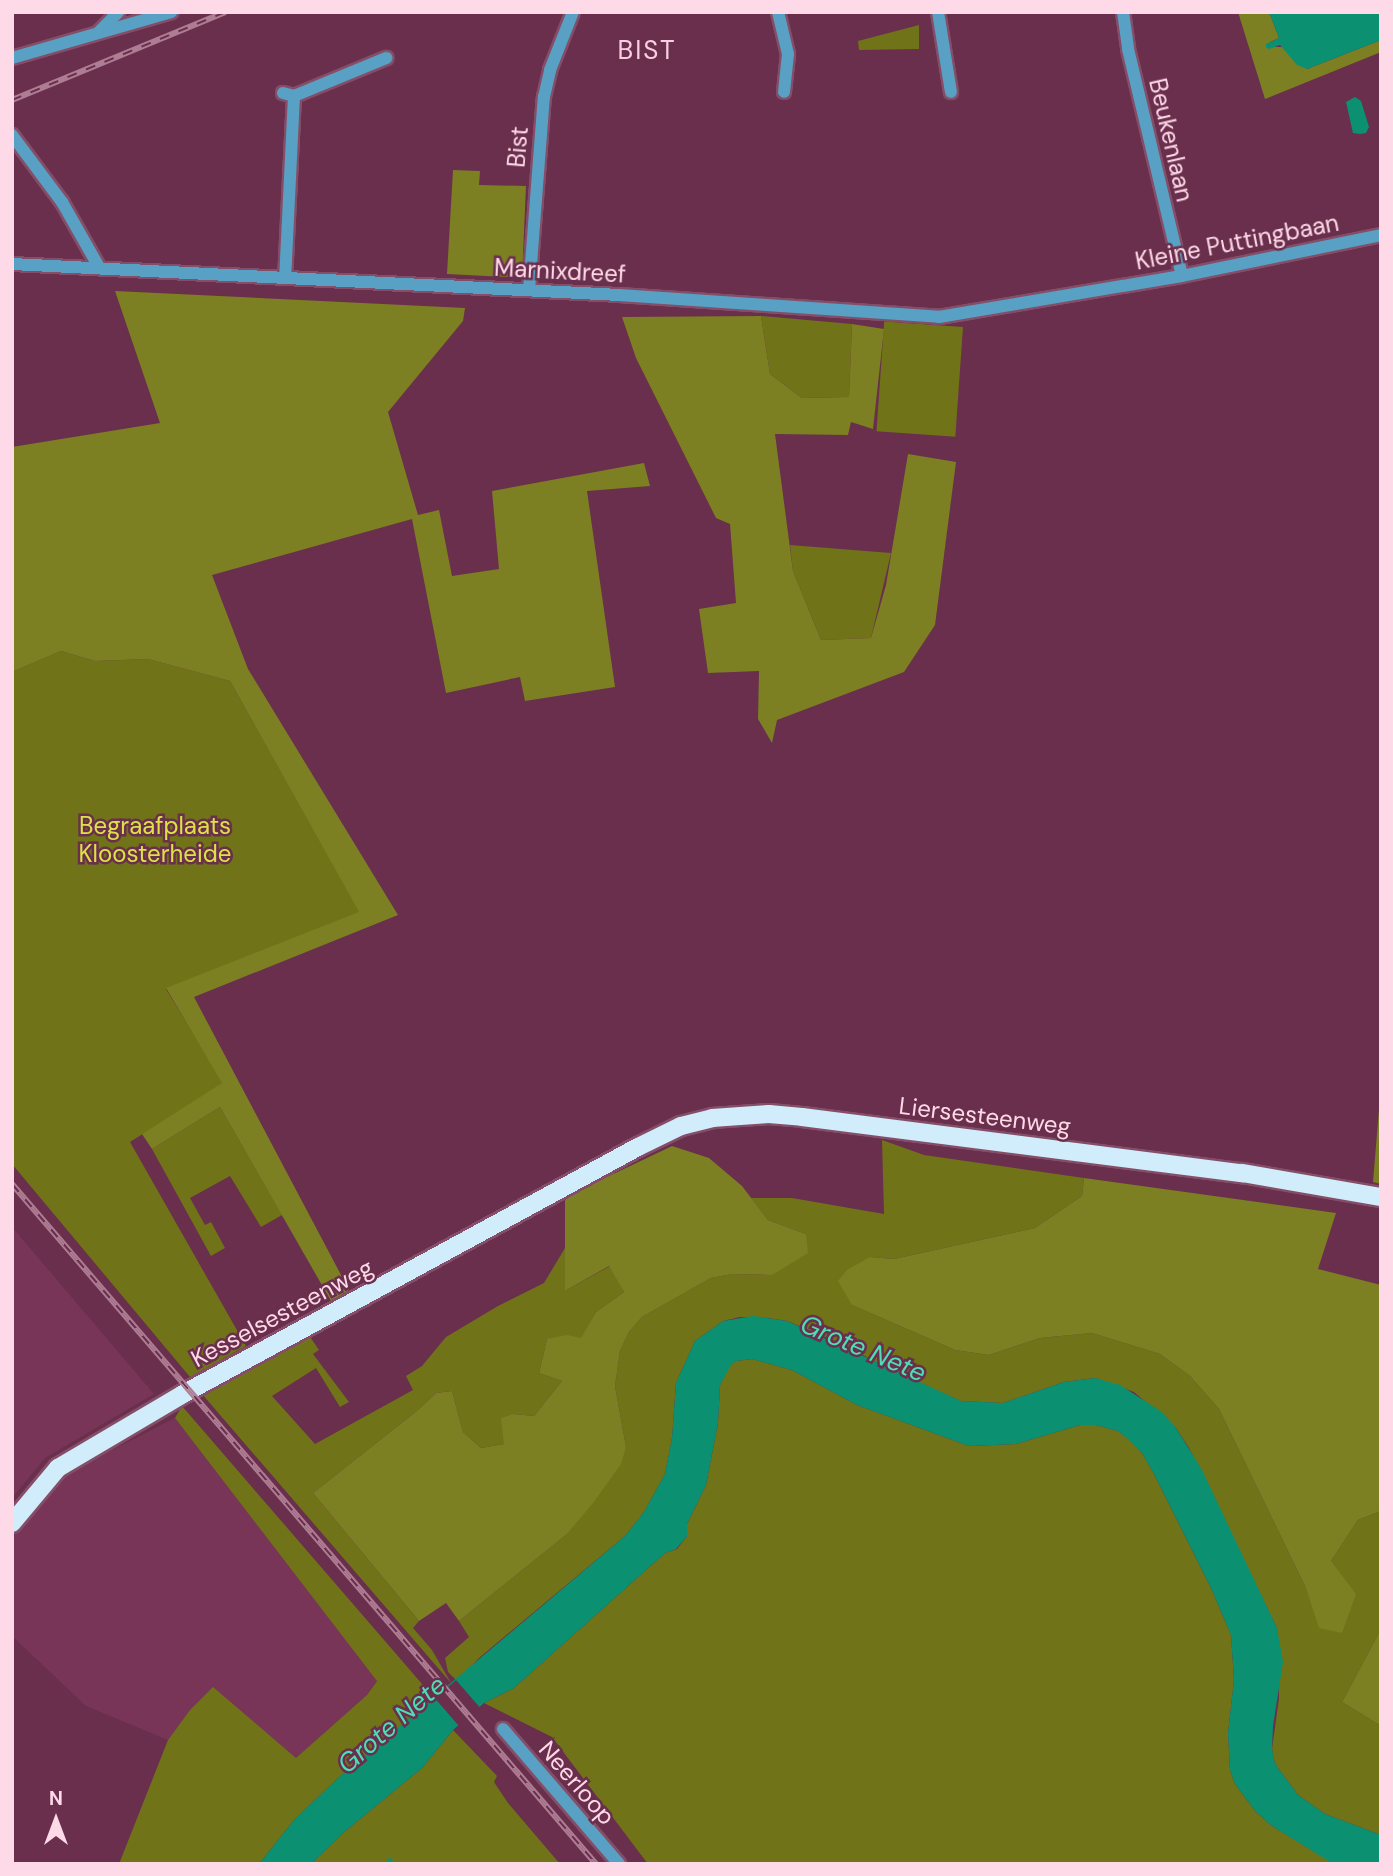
<!DOCTYPE html>
<style>
body{margin:0}
#map{position:relative;width:1393px;height:1876px;overflow:hidden;background:#692f4c;font-family:"DM Sans",sans-serif}
div>[style]{position:absolute}
.built>*{inset:0;background:#783557}
.green>*{inset:0;background:#717318;transform-origin:0 0}
.forest>*{inset:0;background:#7d7f23}
.water>*{inset:0;background:#0b9072}
.pier>*{inset:0;background:#692f4c;transform-origin:0 0}
.stream>*{height:3.5px;margin:-1.75px;padding:0 1.75px;transform-origin:1.75px;border-radius:1.75px;background:#0b9072}
.roads{filter:drop-shadow(2px 0 #844e68) drop-shadow(-2px 0 #844e68) drop-shadow(0 2px #844e68) drop-shadow(0 -2px #844e68)}
.minor>*{height:12px;margin:-6px;padding:0 6px;transform-origin:6px;border-radius:6px;background:#58a1c4}
.major>*{height:18px;margin:-9px;padding:0 9px;transform-origin:9px;border-radius:9px;background:#d1ecfa}
.rail>*{height:6px;margin-top:-3px;transform-origin:0;background:repeating-linear-gradient(90deg,#692f4c 0 10px,#ae7d94 0 20px);box-sizing:border-box;border-block:2px solid #ae7d94}
span{translate:-50% -50%;white-space:nowrap;text-align:center;line-height:1.15;-webkit-text-stroke:5px #692f4c;paint-order:stroke}
.street-label{font-size:24px;color:#fed9e8}
.park-label{font-size:24px;color:#dde147}
.neighbourhood-label{font-size:26px;color:#fbcfe2;letter-spacing:2px}
.water-label{font-size:26px;color:#4edeb6;font-style:italic}
.frame{position:absolute;inset:0;border:14px solid #fed9e8;pointer-events:none}
.north{position:absolute;left:21px;top:1785px;width:70px;height:70px;-webkit-text-stroke:5px #692f4c;paint-order:stroke;rotate:0deg;font-size:19px;font-weight:700;line-height:28px;text-align:center;color:#fed9e8}
.north::after{content:'';display:block;margin:auto;width:24px;height:32px;background:#fed9e8;clip-path:polygon(50% 0,100% 100%,50% 72%,0 100%)}
</style>
<div id="map">
<div class="built">
<i style="clip-path:polygon(12px 1227px,154px 1394px,45px 1458px,12px 1498px)"></i>
<i style="clip-path:polygon(175px 1418px,377px 1680px,367px 1695px,296px 1758px,213px 1688px,190px 1710px,168px 1740px,86px 1706px,12px 1636px,12px 1537px,63px 1475px)"></i>
</div>
<div class="green">
<i style="clip-path:polygon(919px 25px,919px 49px,859px 50px,858px 41px)"></i>
<i style="clip-path:polygon(761px 316px,852px 324px,849px 397px,802px 398px,770px 374px)"></i>
<i style="left:963px;top:327px;width:110px;height:79px;rotate:94deg"></i>
<i style="clip-path:polygon(790px 545px,891px 553px,871px 638px,821px 640px,793px 571px)"></i>
<i style="clip-path:polygon(61px 651px,95px 661px,148px 659px,230px 681px,360px 913px,166px 989px,223px 1083px,130px 1142px,246px 1346px,190px 1377px,12px 1164px,12px 672px)"></i>
<i style="clip-path:polygon(220px 1107px,282px 1215px,261px 1227px,230px 1176px,190px 1198px,205px 1225px,211px 1222px,225px 1248px,211px 1256px,152px 1149px)"></i>
<i style="clip-path:polygon(882px 1140px,924px 1155px,1084px 1178px,1082px 1196px,1035px 1228px,894px 1259px,870px 1257px,852px 1305px,955px 1350px,989px 1355px,1040px 1338px,1092px 1333px,1160px 1354px,1190px 1376px,1219px 1409px,1305px 1586px,1320px 1628px,1331px 1561px,1358px 1520px,1381px 1511px,1381px 1629px,1342px 1702px,1381px 1726px,1381px 1835px,1325px 1814px,1298px 1795px,1275px 1764px,1272px 1749px,1279px 1698px,1277px 1628px,1189px 1448px,1176px 1428px,1134px 1392px,1095px 1378px,1064px 1382px,1003px 1403px,961px 1401px,904px 1377px,842px 1344px,787px 1321px,768px 1318px,740px 1317px,723px 1321px,695px 1341px,676px 1383px,672px 1438px,665px 1474px,644px 1512px,625px 1536px,479px 1658px,457px 1681px,448px 1672px,445px 1658px,469px 1637px,459px 1621px,566px 1535px,626px 1447px,615px 1386px,620px 1351px,629px 1332px,642px 1317px,711px 1278px,732px 1274px,772px 1275px,806px 1234px,768px 1220px,751px 1198px,792px 1198px,884px 1214px)"></i>
<i style="clip-path:polygon(565px 1248px,565px 1291px,610px 1266px,624px 1292px,596px 1312px,581px 1339px,547px 1339px,539px 1373px,562px 1381px,534px 1416px,514px 1414px,504px 1444px,481px 1448px,463px 1432px,452px 1391px,436px 1393px,418px 1410px,313px 1493px,419px 1621px,413px 1628px,432px 1650px,451px 1683px,202px 1394px,308px 1334px,319px 1350px,313px 1354px,349px 1402px,340px 1407px,316px 1368px,272px 1396px,315px 1444px,413px 1390px,406px 1376px,422px 1366px,446px 1337px,498px 1306px,544px 1283px)"></i>
<i style="clip-path:polygon(752px 1359px,792px 1370px,857px 1405px,969px 1446px,1016px 1444px,1080px 1425px,1096px 1425px,1118px 1431px,1130px 1440px,1142px 1453px,1154px 1474px,1211px 1588px,1231px 1635px,1234px 1680px,1228px 1733px,1230px 1770px,1235px 1784px,1256px 1812px,1272px 1826px,1335px 1864px,648px 1864px,552px 1737px,484px 1703px,514px 1688px,665px 1553px,677px 1549px,687px 1536px,687px 1524px,706px 1485px,718px 1423px,720px 1385px,730px 1365px,736px 1361px)"></i>
<i style="clip-path:polygon(182px 1406px,435px 1699px,338px 1778px,294px 1820px,259px 1864px,119px 1864px,168px 1740px,190px 1710px,213px 1687px,296px 1758px,367px 1695px,377px 1681px,175px 1418px)"></i>
<i style="clip-path:polygon(453px 1730px,497px 1776px,494px 1782px,508px 1803px,560px 1864px,311px 1864px,343px 1833px,422px 1768px)"></i>
</div>
<div class="forest">
<i style="clip-path:polygon(1238px 12px,1269px 12px,1279px 38px,1270px 42px,1275px 47px,1283px 47px,1307px 69px,1381px 40px,1381px 52px,1265px 99px)"></i>
<i style="clip-path:polygon(453px 170px,480px 171px,479px 185px,526px 186px,522px 278px,447px 274px)"></i>
<i style="clip-path:polygon(115px 291px,465px 308px,463px 321px,388px 412px,418px 515px,439px 510px,452px 576px,499px 569px,492px 491px,644px 463px,650px 486px,587px 491px,615px 687px,525px 701px,520px 677px,446px 693px,412px 519px,212px 575px,248px 669px,398px 915px,194px 997px,349px 1290px,331px 1301px,220px 1107px,152px 1149px,142px 1134px,222px 1083px,166px 988px,359px 912px,230px 681px,148px 659px,95px 661px,61px 651px,12px 672px,12px 447px,160px 423px)"></i>
<i style="clip-path:polygon(761px 316px,770px 374px,802px 398px,849px 397px,852px 324px,884px 329px,873px 429px,851px 422px,848px 435px,775px 434px,793px 571px,821px 640px,871px 638px,886px 585px,908px 454px,956px 462px,935px 625px,904px 672px,777px 720px,772px 743px,758px 719px,759px 671px,708px 673px,699px 609px,736px 603px,730px 524px,716px 518px,636px 358px,622px 317px)"></i>
<i style="clip-path:polygon(1381px 1085px,1381px 1184px,1373px 1182px)"></i>
<i style="clip-path:polygon(672px 1146px,709px 1158px,742px 1186px,768px 1220px,806px 1234px,808px 1253px,772px 1275px,732px 1274px,711px 1278px,642px 1317px,629px 1332px,620px 1351px,615px 1386px,626px 1447px,621px 1464px,593px 1503px,566px 1535px,459px 1621px,446px 1603px,419px 1621px,313px 1493px,418px 1410px,436px 1393px,452px 1391px,463px 1432px,481px 1448px,504px 1444px,501px 1418px,514px 1414px,534px 1416px,562px 1381px,539px 1373px,547px 1339px,567px 1335px,581px 1338px,596px 1312px,624px 1292px,609px 1266px,565px 1291px,565px 1197px)"></i>
<i style="clip-path:polygon(1084px 1178px,1336px 1213px,1318px 1269px,1381px 1285px,1381px 1511px,1358px 1520px,1331px 1561px,1356px 1594px,1342px 1633px,1319px 1628px,1305px 1586px,1219px 1409px,1190px 1376px,1160px 1354px,1092px 1333px,1040px 1338px,989px 1355px,955px 1350px,852px 1305px,838px 1281px,847px 1270px,870px 1257px,894px 1259px,1035px 1228px,1082px 1196px)"></i>
<i style="clip-path:polygon(1381px 1629px,1381px 1726px,1342px 1702px)"></i>
</div>
<div class="water">
<i style="clip-path:polygon(1269px 12px,1381px 12px,1381px 40px,1307px 69px,1297px 65px,1280px 45px,1269px 49px,1266px 47px,1266px 44px,1279px 38px)"></i>
<i style="clip-path:polygon(1355px 97px,1361px 101px,1369px 127px,1366px 133px,1360px 134px,1353px 133px,1346px 102px)"></i>
<i style="clip-path:polygon(753px 1316px,787px 1321px,961px 1401px,1003px 1403px,1064px 1382px,1095px 1378px,1120px 1385px,1162px 1412px,1176px 1428px,1202px 1470px,1277px 1628px,1283px 1662px,1273px 1726px,1272px 1749px,1275px 1764px,1298px 1795px,1325px 1814px,1381px 1835px,1381px 1864px,1335px 1864px,1327px 1860px,1272px 1826px,1256px 1812px,1235px 1784px,1230px 1770px,1228px 1733px,1234px 1680px,1231px 1635px,1211px 1588px,1154px 1474px,1142px 1453px,1129px 1440px,1118px 1431px,1096px 1425px,1080px 1425px,1016px 1444px,969px 1446px,857px 1405px,792px 1370px,752px 1359px,736px 1361px,731px 1365px,720px 1385px,718px 1423px,706px 1485px,687px 1524px,687px 1536px,676px 1549px,665px 1553px,514px 1688px,484px 1703px,453px 1730px,422px 1768px,343px 1833px,311px 1864px,259px 1864px,294px 1820px,338px 1778px,625px 1536px,644px 1512px,665px 1474px,672px 1438px,676px 1383px,695px 1341px,723px 1321px)"></i>
</div>
<div class="pier">
<i style="left:456px;top:1680px;width:37px;height:28px;rotate:49deg"></i>
</div>
<div class="stream">
<i style="left:390px;top:1860px;width:5px;rotate:53deg"></i>
</div>
<div class="roads">
<div class="minor">
<i style="left:778px;top:12px;width:43px;rotate:76.6deg"></i>
<i style="left:788px;top:54px;width:38px;rotate:96deg"></i>
<i style="left:938px;top:12px;width:81px;rotate:80.8deg"></i>
<i style="left:1123px;top:12px;width:37px;rotate:82deg"></i>
<i style="left:1128px;top:49px;width:233px;rotate:76.6deg"></i>
<i style="left:99px;top:32px;width:28px;rotate:-46deg"></i>
<i style="left:12px;top:58px;width:166px;rotate:-16.1deg"></i>
<i style="left:283px;top:93px;width:11px;rotate:15deg"></i>
<i style="left:294px;top:96px;width:182px;rotate:92.8deg"></i>
<i style="left:294px;top:96px;width:100px;rotate:-22.4deg"></i>
<i style="left:12px;top:135px;width:84px;rotate:53.3deg"></i>
<i style="left:62px;top:202px;width:75px;rotate:60.4deg"></i>
<i style="left:12px;top:264px;width:608px;rotate:2.92deg"></i>
<i style="left:619px;top:295px;width:321px;rotate:3.9deg"></i>
<i style="left:939px;top:317px;width:246px;rotate:-9.6deg"></i>
<i style="left:1182px;top:276px;width:203px;rotate:-11.6deg"></i>
<i style="left:529px;top:290px;width:194px;rotate:-85.6deg"></i>
<i style="left:544px;top:97px;width:28px;rotate:-77deg"></i>
<i style="left:550px;top:70px;width:62px;rotate:-68.4deg"></i>
<i style="left:503px;top:1729px;width:178px;rotate:49.3deg"></i>
</div>
<div class="major">
<i style="left:12px;top:1523px;width:72px;rotate:-50.1deg"></i>
<i style="left:58px;top:1468px;width:145px;rotate:-30.6deg"></i>
<i style="left:183px;top:1394px;width:518px;rotate:-28.5deg"></i>
<i style="left:638px;top:1147px;width:48px;rotate:-26deg"></i>
<i style="left:681px;top:1126px;width:32px;rotate:-14deg"></i>
<i style="left:712px;top:1118px;width:57px;rotate:-4deg"></i>
<i style="left:769px;top:1114px;width:33px;rotate:5deg"></i>
<i style="left:802px;top:1117px;width:444px;rotate:7.3deg"></i>
<i style="left:1242px;top:1173px;width:141px;rotate:9.8deg"></i>
</div>
</div>
<div class="rail">
<i style="left:12px;top:100px;width:231px;rotate:-22.4deg"></i>
<i style="left:12px;top:1184px;width:896px;rotate:49.34deg"></i>
</div>
<div class="street-label">
<span style="left:1171px;top:140px;rotate:77deg">Beukenlaan</span>
<span style="left:518px;top:147px;rotate:-85deg">Bist</span>
<span style="left:1237px;top:242px;rotate:-11deg">Kleine Puttingbaan</span>
<span style="left:560px;top:271px;rotate:3deg">Marnixdreef</span>
<span style="left:985px;top:1116px;rotate:7deg">Liersesteenweg</span>
<span style="left:282px;top:1313px;rotate:-28deg">Kesselsesteenweg</span>
<span style="left:577px;top:1783px;rotate:49deg">Neerloop</span>
</div>
<div class="park-label">
<span style="left:155px;top:840px">Begraafplaats<br>Kloosterheide</span>
</div>
<div class="neighbourhood-label">
<span style="left:647px;top:51px">BIST</span>
</div>
<div class="water-label">
<span style="left:863px;top:1349px;rotate:23deg">Grote Nete</span>
<span style="left:392px;top:1725px;rotate:-41deg">Grote Nete</span>
</div>
<div class="frame"></div>
<div class="north">N</div>
</div>
